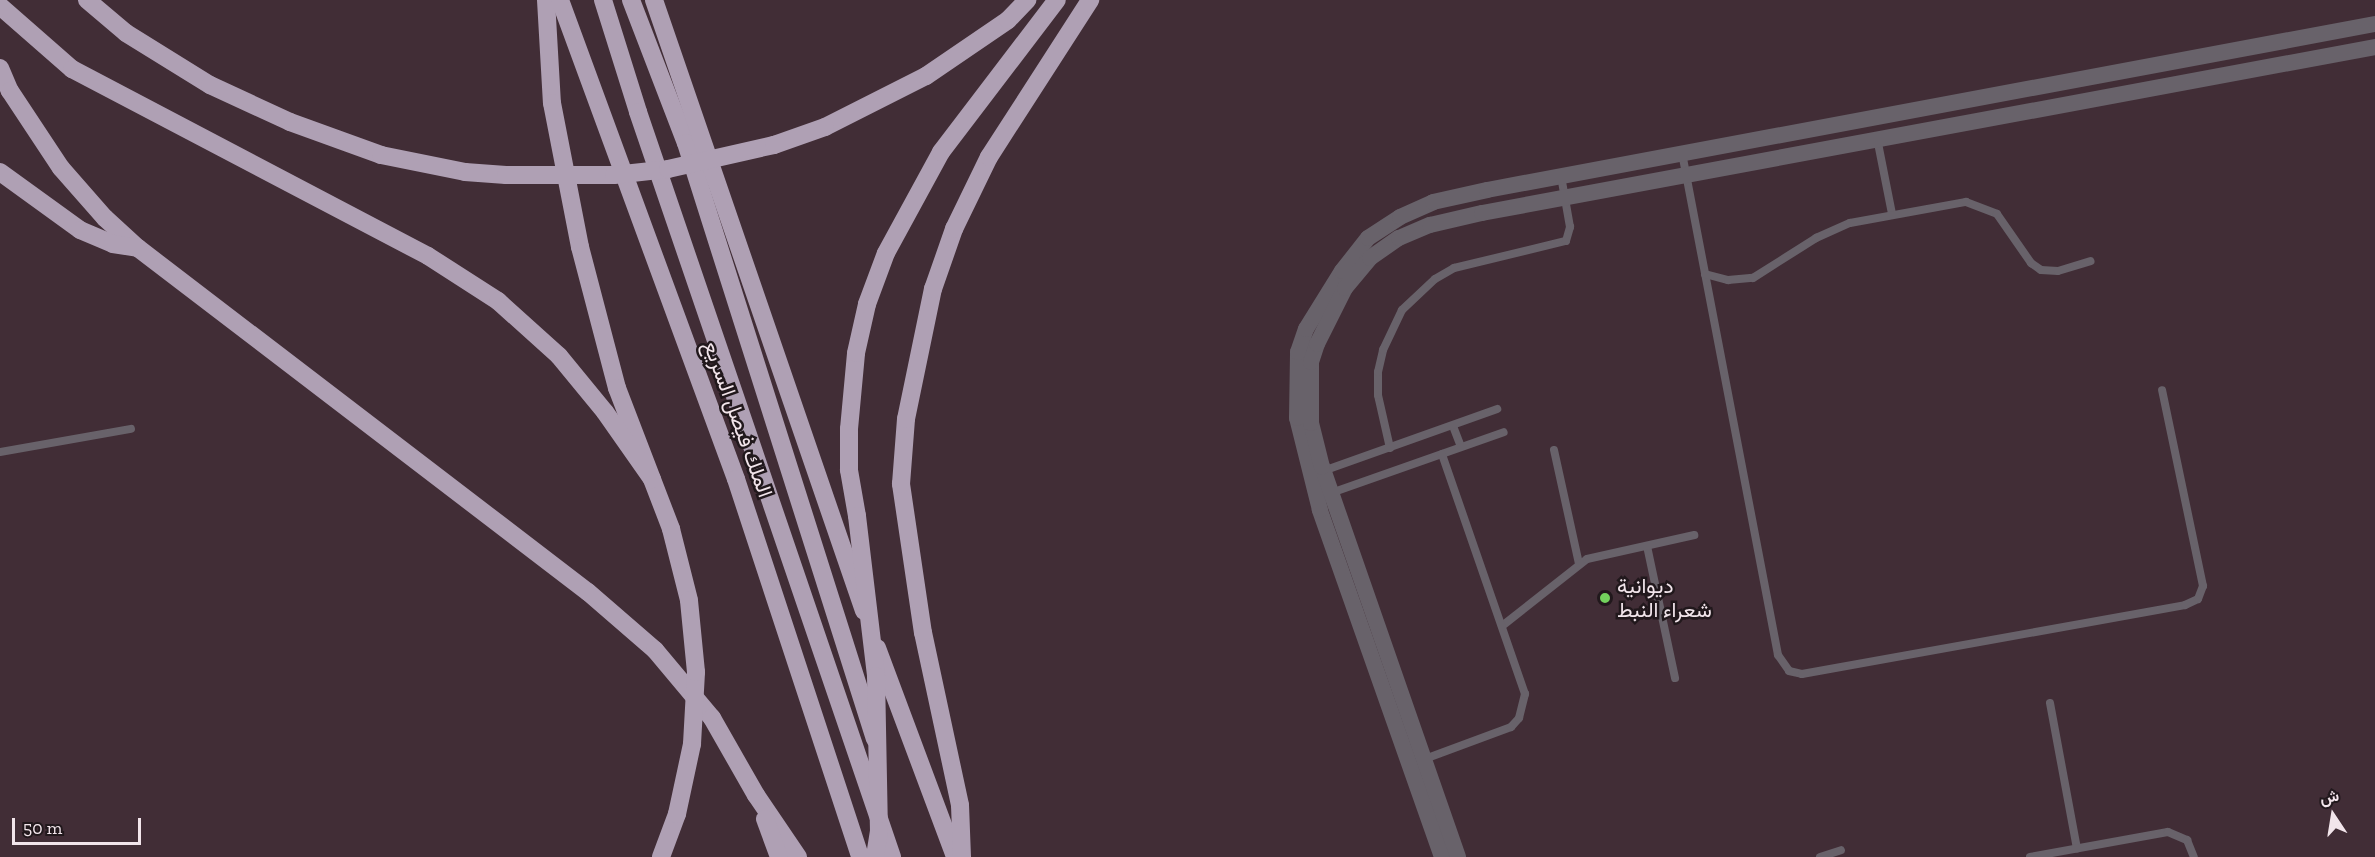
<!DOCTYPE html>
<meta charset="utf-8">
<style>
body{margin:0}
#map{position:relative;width:2375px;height:857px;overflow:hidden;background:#412d36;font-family:"Zilla Slab",Vazirmatn,serif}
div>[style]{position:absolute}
.service>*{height:8px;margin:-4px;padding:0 4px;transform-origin:4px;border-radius:4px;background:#68626a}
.tertiary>*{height:16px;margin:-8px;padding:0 8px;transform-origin:8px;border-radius:8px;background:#68626a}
.motorway>*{height:18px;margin:-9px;padding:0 9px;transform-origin:9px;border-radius:9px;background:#afa0b4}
.motorway-bridge>*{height:18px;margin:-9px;padding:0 9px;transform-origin:9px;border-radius:9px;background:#afa0b4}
.dots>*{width:16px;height:16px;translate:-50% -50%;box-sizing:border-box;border:3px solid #21181c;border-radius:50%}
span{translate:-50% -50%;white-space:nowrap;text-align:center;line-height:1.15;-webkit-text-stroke:5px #21181c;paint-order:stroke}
.street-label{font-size:21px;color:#f2e5eb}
.poi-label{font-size:21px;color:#f2e5eb}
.left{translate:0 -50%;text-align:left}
.north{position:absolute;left:2303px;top:785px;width:60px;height:60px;-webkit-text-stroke:4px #21181c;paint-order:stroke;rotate:348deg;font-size:16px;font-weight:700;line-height:24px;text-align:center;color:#f2e5eb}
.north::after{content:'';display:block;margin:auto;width:21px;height:27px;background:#f2e5eb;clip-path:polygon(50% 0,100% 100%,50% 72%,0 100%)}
.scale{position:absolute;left:12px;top:818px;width:129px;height:27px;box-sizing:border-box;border:3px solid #f2e5eb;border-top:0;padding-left:8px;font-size:18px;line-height:21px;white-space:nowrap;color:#f2e5eb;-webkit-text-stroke:4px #21181c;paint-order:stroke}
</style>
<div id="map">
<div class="service">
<i style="left:1877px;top:138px;width:77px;rotate:78.8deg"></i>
<i style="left:1682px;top:153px;width:511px;rotate:79.17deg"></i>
<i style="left:1778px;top:655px;width:19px;rotate:55deg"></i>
<i style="left:1789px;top:671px;width:13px;rotate:13deg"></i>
<i style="left:1802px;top:674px;width:389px;rotate:-10.2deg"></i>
<i style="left:2185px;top:605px;width:14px;rotate:-25deg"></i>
<i style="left:2198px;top:599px;width:14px;rotate:-69deg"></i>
<i style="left:2203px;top:586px;width:200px;rotate:-101.8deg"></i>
<i style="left:1705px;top:274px;width:24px;rotate:15deg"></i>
<i style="left:1728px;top:280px;width:25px;rotate:-5deg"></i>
<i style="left:1753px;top:278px;width:75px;rotate:-32.4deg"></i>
<i style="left:1816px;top:238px;width:37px;rotate:-24deg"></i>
<i style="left:1850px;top:223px;width:118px;rotate:-10.3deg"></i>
<i style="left:1966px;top:202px;width:33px;rotate:21deg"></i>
<i style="left:1997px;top:214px;width:60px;rotate:55.2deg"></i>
<i style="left:2031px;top:263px;width:12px;rotate:35deg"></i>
<i style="left:2041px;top:270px;width:17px;rotate:3deg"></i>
<i style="left:2058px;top:271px;width:34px;rotate:-17deg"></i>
<i style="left:1453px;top:426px;width:22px;rotate:69deg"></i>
<i style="left:1390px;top:448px;width:54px;rotate:-102.8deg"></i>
<i style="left:1378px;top:395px;width:23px;rotate:-90deg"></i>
<i style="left:1378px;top:372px;width:23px;rotate:-77deg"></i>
<i style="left:1383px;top:350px;width:44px;rotate:-64.6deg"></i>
<i style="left:1402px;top:310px;width:45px;rotate:-43.2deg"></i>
<i style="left:1435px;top:279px;width:22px;rotate:-30deg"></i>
<i style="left:1454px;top:268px;width:115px;rotate:-13.6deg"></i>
<i style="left:1566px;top:241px;width:15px;rotate:-74deg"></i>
<i style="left:1570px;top:227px;width:52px;rotate:-100deg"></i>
<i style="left:1554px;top:450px;width:117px;rotate:77.6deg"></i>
<i style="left:0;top:452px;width:133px;rotate:-10deg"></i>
<i style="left:1323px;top:471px;width:185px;rotate:-19.6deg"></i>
<i style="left:1331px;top:493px;width:183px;rotate:-19.4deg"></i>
<i style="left:1647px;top:546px;width:135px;rotate:78deg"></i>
<i style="left:1502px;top:626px;width:108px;rotate:-38.2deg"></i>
<i style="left:1587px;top:559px;width:110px;rotate:-12.6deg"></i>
<i style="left:2050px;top:703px;width:148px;rotate:79.5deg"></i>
<i style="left:1422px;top:760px;width:95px;rotate:-20.3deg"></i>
<i style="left:1511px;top:727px;width:12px;rotate:-48deg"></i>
<i style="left:1519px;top:718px;width:25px;rotate:-76deg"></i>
<i style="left:1525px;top:694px;width:254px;rotate:-109.1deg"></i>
<i style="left:1820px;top:857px;width:22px;rotate:-18deg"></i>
<i style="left:2030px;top:857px;width:140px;rotate:-10.3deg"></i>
<i style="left:2168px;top:832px;width:21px;rotate:23deg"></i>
<i style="left:2187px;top:840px;width:18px;rotate:68deg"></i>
</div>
<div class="tertiary">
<i style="left:1442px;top:857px;width:368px;rotate:-109.4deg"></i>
<i style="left:1320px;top:510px;width:95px;rotate:-104deg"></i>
<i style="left:1297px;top:418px;width:66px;rotate:-89.1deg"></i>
<i style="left:1298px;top:352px;width:24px;rotate:-71deg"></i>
<i style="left:1306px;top:329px;width:68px;rotate:-58.2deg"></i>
<i style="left:1342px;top:271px;width:42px;rotate:-51.8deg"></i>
<i style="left:1368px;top:238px;width:38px;rotate:-33deg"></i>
<i style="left:1400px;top:217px;width:36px;rotate:-24deg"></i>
<i style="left:1433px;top:202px;width:55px;rotate:-12.5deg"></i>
<i style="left:1487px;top:190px;width:903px;rotate:-10.59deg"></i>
<i style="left:1458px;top:857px;width:413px;rotate:-109.2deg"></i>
<i style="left:1322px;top:467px;width:45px;rotate:-104deg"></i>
<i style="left:1311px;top:423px;width:61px;rotate:-90deg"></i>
<i style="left:1311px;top:362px;width:19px;rotate:-72deg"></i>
<i style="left:1317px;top:344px;width:63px;rotate:-63.4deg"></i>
<i style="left:1345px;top:288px;width:39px;rotate:-50deg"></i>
<i style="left:1370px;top:258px;width:35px;rotate:-35deg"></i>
<i style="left:1399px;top:238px;width:34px;rotate:-23deg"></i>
<i style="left:1430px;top:225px;width:53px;rotate:-13deg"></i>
<i style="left:1482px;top:213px;width:908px;rotate:-10.53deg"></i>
</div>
<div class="motorway">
<i style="left:87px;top:0;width:51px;rotate:40.2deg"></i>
<i style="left:126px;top:33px;width:99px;rotate:31.8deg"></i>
<i style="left:210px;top:85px;width:88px;rotate:24.8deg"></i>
<i style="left:290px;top:122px;width:97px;rotate:19.9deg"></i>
<i style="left:381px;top:155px;width:86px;rotate:11.4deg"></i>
<i style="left:465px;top:172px;width:41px;rotate:4.2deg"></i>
<i style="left:546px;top:0;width:103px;rotate:86.7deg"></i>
<i style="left:552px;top:103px;width:147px;rotate:79deg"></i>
<i style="left:580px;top:247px;width:146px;rotate:75.3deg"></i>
<i style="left:617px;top:388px;width:151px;rotate:69deg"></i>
<i style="left:671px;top:529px;width:73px;rotate:75.8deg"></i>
<i style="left:560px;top:0;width:510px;rotate:69.83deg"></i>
<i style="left:736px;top:479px;width:398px;rotate:71.8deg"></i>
<i style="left:603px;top:0;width:117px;rotate:72.6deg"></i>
<i style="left:638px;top:112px;width:787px;rotate:71.17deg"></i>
<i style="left:631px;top:0;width:153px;rotate:69deg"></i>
<i style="left:686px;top:143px;width:625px;rotate:72.41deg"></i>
<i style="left:654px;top:0;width:646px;rotate:71.03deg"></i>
<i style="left:0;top:6px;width:96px;rotate:41.2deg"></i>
<i style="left:72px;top:69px;width:402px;rotate:27.7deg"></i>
<i style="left:428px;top:256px;width:83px;rotate:32.7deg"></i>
<i style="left:498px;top:301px;width:82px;rotate:42deg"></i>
<i style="left:559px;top:356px;width:72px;rotate:50.6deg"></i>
<i style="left:605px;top:412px;width:82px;rotate:55deg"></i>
<i style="left:0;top:68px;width:25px;rotate:67deg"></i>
<i style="left:10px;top:91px;width:92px;rotate:56.5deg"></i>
<i style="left:61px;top:168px;width:67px;rotate:48.7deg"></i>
<i style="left:105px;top:218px;width:45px;rotate:42.3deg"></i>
<i style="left:138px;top:248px;width:566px;rotate:37.4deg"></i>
<i style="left:588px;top:592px;width:89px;rotate:40.9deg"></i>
<i style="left:655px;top:650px;width:89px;rotate:50deg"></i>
<i style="left:712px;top:718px;width:89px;rotate:60.3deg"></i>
<i style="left:756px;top:795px;width:75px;rotate:55.9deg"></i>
<i style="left:825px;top:127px;width:113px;rotate:-26.8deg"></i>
<i style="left:926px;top:76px;width:99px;rotate:-34.3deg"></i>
<i style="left:1008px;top:20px;width:28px;rotate:-46deg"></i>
<i style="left:0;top:172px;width:99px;rotate:35.9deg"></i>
<i style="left:80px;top:230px;width:36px;rotate:23deg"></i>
<i style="left:113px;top:244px;width:25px;rotate:9deg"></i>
<i style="left:857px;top:516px;width:47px;rotate:-99.9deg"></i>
<i style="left:849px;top:470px;width:41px;rotate:-90deg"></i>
<i style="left:849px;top:429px;width:76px;rotate:-84.7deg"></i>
<i style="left:856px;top:353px;width:50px;rotate:-77.3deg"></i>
<i style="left:867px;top:304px;width:54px;rotate:-69.6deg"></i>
<i style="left:886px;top:253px;width:115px;rotate:-61.4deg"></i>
<i style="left:941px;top:152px;width:191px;rotate:-52.7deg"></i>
<i style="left:877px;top:648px;width:223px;rotate:69.5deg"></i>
<i style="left:765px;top:819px;width:40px;rotate:69.8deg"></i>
<i style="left:962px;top:857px;width:52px;rotate:-92.2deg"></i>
<i style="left:960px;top:805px;width:176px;rotate:-102.1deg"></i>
<i style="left:923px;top:633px;width:151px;rotate:-98.4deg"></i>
<i style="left:901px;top:484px;width:65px;rotate:-85.6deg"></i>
<i style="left:906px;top:419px;width:133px;rotate:-78.3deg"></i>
<i style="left:933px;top:289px;width:64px;rotate:-70.7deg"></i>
<i style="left:954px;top:229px;width:80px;rotate:-64.1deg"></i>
<i style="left:989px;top:157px;width:187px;rotate:-57.2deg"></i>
</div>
<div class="motorway-bridge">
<i style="left:506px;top:175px;width:108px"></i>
<i style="left:614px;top:175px;width:54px;rotate:-6.3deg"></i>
<i style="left:668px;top:169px;width:109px;rotate:-12.8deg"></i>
<i style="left:774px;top:145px;width:54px;rotate:-19.4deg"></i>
<i style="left:857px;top:516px;width:161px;rotate:83.2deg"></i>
<i style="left:876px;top:676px;width:155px;rotate:88.9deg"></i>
<i style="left:879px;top:831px;width:26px;rotate:99deg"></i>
<i style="left:661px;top:857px;width:46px;rotate:-69.6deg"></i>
<i style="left:677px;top:814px;width:72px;rotate:-77.9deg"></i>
<i style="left:692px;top:744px;width:72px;rotate:-86.8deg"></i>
<i style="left:696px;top:672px;width:72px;rotate:-95.6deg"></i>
</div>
<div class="dots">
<i style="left:1605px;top:598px;background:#73d25d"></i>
</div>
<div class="street-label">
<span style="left:738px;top:419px;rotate:70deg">الملك فيصل السريع</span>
</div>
<div class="poi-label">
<span class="left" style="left:1617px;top:598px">ديوانية<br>شعراء النبط</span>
</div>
<div class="north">ش</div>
<div class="scale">50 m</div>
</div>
